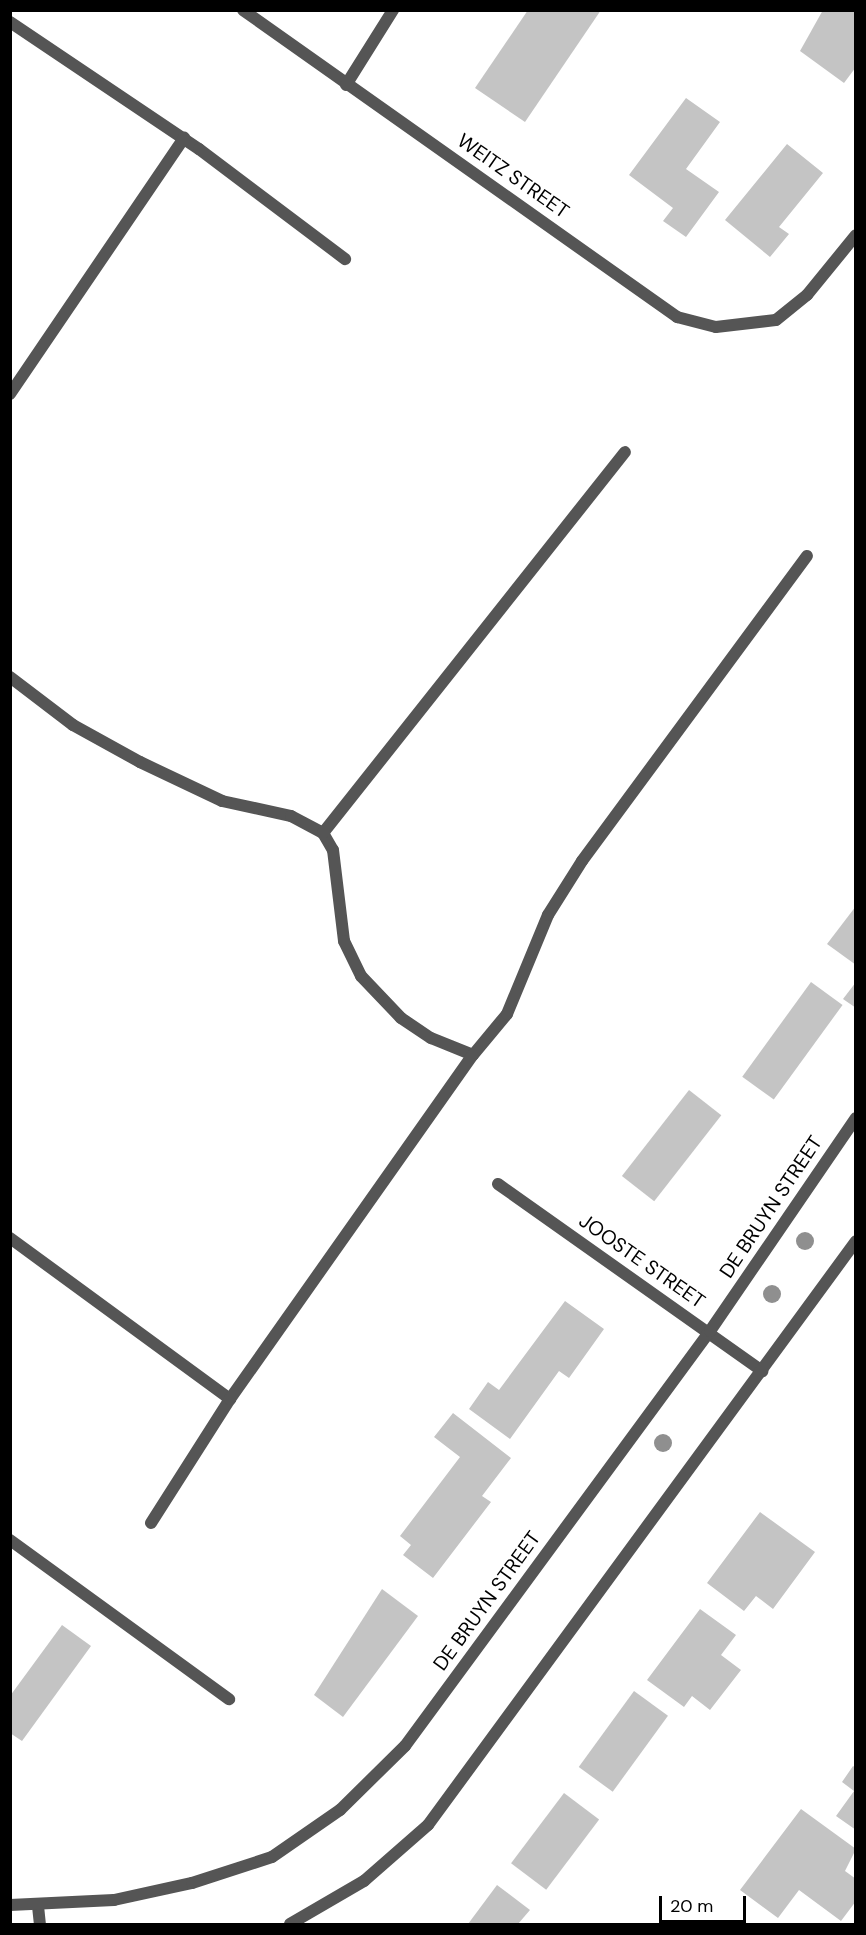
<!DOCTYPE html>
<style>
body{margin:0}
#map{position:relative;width:866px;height:1935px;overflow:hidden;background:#fff;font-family:"DM Sans",sans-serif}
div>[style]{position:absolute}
.building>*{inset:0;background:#c4c4c4;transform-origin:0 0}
.minor>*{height:12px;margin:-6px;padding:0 6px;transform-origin:6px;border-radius:6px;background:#555}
.tertiary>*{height:12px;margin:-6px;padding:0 6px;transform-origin:6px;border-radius:6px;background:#555}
.trees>*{width:18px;height:18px;margin:-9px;border-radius:50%;background:#8f8f8f}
span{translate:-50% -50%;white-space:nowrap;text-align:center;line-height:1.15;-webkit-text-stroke:4.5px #fff;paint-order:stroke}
.street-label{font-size:20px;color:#000}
.frame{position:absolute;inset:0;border:12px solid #000;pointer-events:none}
.scale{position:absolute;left:659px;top:1896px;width:87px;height:27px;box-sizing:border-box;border:3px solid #000;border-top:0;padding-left:8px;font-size:18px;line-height:21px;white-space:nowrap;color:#000;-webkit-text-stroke:4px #fff;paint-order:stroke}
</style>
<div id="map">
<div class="building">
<i style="clip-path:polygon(528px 10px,601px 10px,525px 122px,475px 88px)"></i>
<i style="clip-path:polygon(823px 10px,856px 10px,856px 67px,844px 83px,800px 51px)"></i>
<i style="clip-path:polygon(686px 98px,720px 122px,686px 169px,719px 192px,686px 237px,663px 221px,673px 208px,629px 175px)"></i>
<i style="clip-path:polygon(787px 144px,823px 173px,779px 227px,789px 234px,770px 257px,725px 220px)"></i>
<i style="clip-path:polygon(856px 906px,856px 965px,827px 944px)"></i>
<i style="left:811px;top:982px;width:39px;height:117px;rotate:36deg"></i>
<i style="clip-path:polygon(856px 982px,856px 1008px,843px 999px)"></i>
<i style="left:689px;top:1090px;width:41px;height:109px;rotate:38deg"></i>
<i style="clip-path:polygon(565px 1301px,604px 1329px,569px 1378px,559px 1371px,510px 1439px,469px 1409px,488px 1382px,499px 1390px)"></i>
<i style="clip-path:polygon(453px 1413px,511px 1458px,482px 1496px,491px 1502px,433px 1578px,403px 1555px,411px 1545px,400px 1536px,460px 1457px,434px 1437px)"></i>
<i style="clip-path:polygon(760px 1512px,815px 1552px,773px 1609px,756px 1596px,744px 1611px,707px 1583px)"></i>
<i style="clip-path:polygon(382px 1589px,418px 1616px,343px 1717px,314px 1695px)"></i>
<i style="clip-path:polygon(700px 1609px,736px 1635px,721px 1655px,741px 1670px,710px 1710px,692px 1696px,684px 1707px,647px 1680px)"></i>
<i style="clip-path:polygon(62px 1625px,91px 1646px,22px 1741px,10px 1733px,10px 1696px)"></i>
<i style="left:634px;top:1691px;width:42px;height:94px;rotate:36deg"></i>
<i style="clip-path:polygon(853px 1766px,856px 1768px,856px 1830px,836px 1816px,854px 1791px,842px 1782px)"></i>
<i style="left:564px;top:1793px;width:44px;height:88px;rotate:37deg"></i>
<i style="clip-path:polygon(801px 1809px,856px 1849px,845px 1871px,856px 1879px,856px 1901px,841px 1921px,799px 1890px,778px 1918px,740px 1890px)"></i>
<i style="clip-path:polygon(497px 1885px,530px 1910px,518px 1924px,468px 1924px)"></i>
</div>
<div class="minor">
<i style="left:243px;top:10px;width:532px;rotate:35.27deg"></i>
<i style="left:677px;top:317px;width:40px;rotate:14.4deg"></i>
<i style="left:716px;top:327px;width:60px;rotate:-6.7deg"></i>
<i style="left:776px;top:320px;width:40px;rotate:-39deg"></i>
<i style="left:807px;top:295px;width:77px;rotate:-50.8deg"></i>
<i style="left:10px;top:22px;width:228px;rotate:33.9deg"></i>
<i style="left:199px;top:149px;width:183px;rotate:37deg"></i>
<i style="left:346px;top:85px;width:89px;rotate:-57.9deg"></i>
<i style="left:10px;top:394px;width:310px;rotate:-55.8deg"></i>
<i style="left:10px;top:677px;width:79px;rotate:37.3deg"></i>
<i style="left:73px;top:725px;width:77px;rotate:28.9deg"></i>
<i style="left:140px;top:762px;width:91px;rotate:25.4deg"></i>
<i style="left:222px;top:801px;width:71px;rotate:12.3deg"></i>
<i style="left:291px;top:816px;width:36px;rotate:28deg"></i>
<i style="left:323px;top:833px;width:20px;rotate:60deg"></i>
<i style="left:333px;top:850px;width:92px;rotate:83.1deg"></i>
<i style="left:344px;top:941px;width:39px;rotate:64deg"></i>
<i style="left:361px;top:976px;width:58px;rotate:46.4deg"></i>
<i style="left:401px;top:1018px;width:36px;rotate:34deg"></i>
<i style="left:431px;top:1038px;width:45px;rotate:22deg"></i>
<i style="left:473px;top:1055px;width:53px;rotate:-50.3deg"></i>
<i style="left:507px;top:1014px;width:107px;rotate:-67.5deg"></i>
<i style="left:548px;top:915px;width:64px;rotate:-57.8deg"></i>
<i style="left:582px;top:861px;width:379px;rotate:-53.6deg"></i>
<i style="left:323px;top:833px;width:486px;rotate:-51.6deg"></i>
<i style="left:498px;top:1184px;width:324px;rotate:35.3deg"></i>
<i style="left:10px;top:1238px;width:273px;rotate:36.2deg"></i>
<i style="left:151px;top:1523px;width:147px;rotate:-57.5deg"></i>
<i style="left:230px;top:1399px;width:421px;rotate:-54.8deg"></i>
<i style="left:10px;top:1540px;width:271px;rotate:36deg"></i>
<i style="left:38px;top:1906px;width:18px;rotate:84deg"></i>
</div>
<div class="tertiary">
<i style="left:10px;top:1905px;width:104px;rotate:-2.8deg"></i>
<i style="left:114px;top:1900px;width:80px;rotate:-12.3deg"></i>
<i style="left:192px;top:1883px;width:84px;rotate:-18deg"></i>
<i style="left:272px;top:1857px;width:83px;rotate:-34.7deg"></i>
<i style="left:340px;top:1810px;width:91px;rotate:-44.6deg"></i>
<i style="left:405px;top:1746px;width:515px;rotate:-53.69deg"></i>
<i style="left:710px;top:1331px;width:258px;rotate:-55.6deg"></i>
<i style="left:290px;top:1924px;width:86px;rotate:-30.2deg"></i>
<i style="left:364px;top:1881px;width:85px;rotate:-41.2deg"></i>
<i style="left:428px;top:1825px;width:724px;rotate:-53.76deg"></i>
</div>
<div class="trees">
<i style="left:805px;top:1241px"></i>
<i style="left:772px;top:1294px"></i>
<i style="left:663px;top:1443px"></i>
</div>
<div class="street-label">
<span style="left:513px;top:176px;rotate:35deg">WEITZ STREET</span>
<span style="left:771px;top:1207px;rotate:-56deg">DE BRUYN STREET</span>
<span style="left:642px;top:1261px;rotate:35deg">JOOSTE STREET</span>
<span style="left:487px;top:1601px;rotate:-54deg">DE BRUYN STREET</span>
</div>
<div class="frame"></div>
<div class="scale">20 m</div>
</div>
